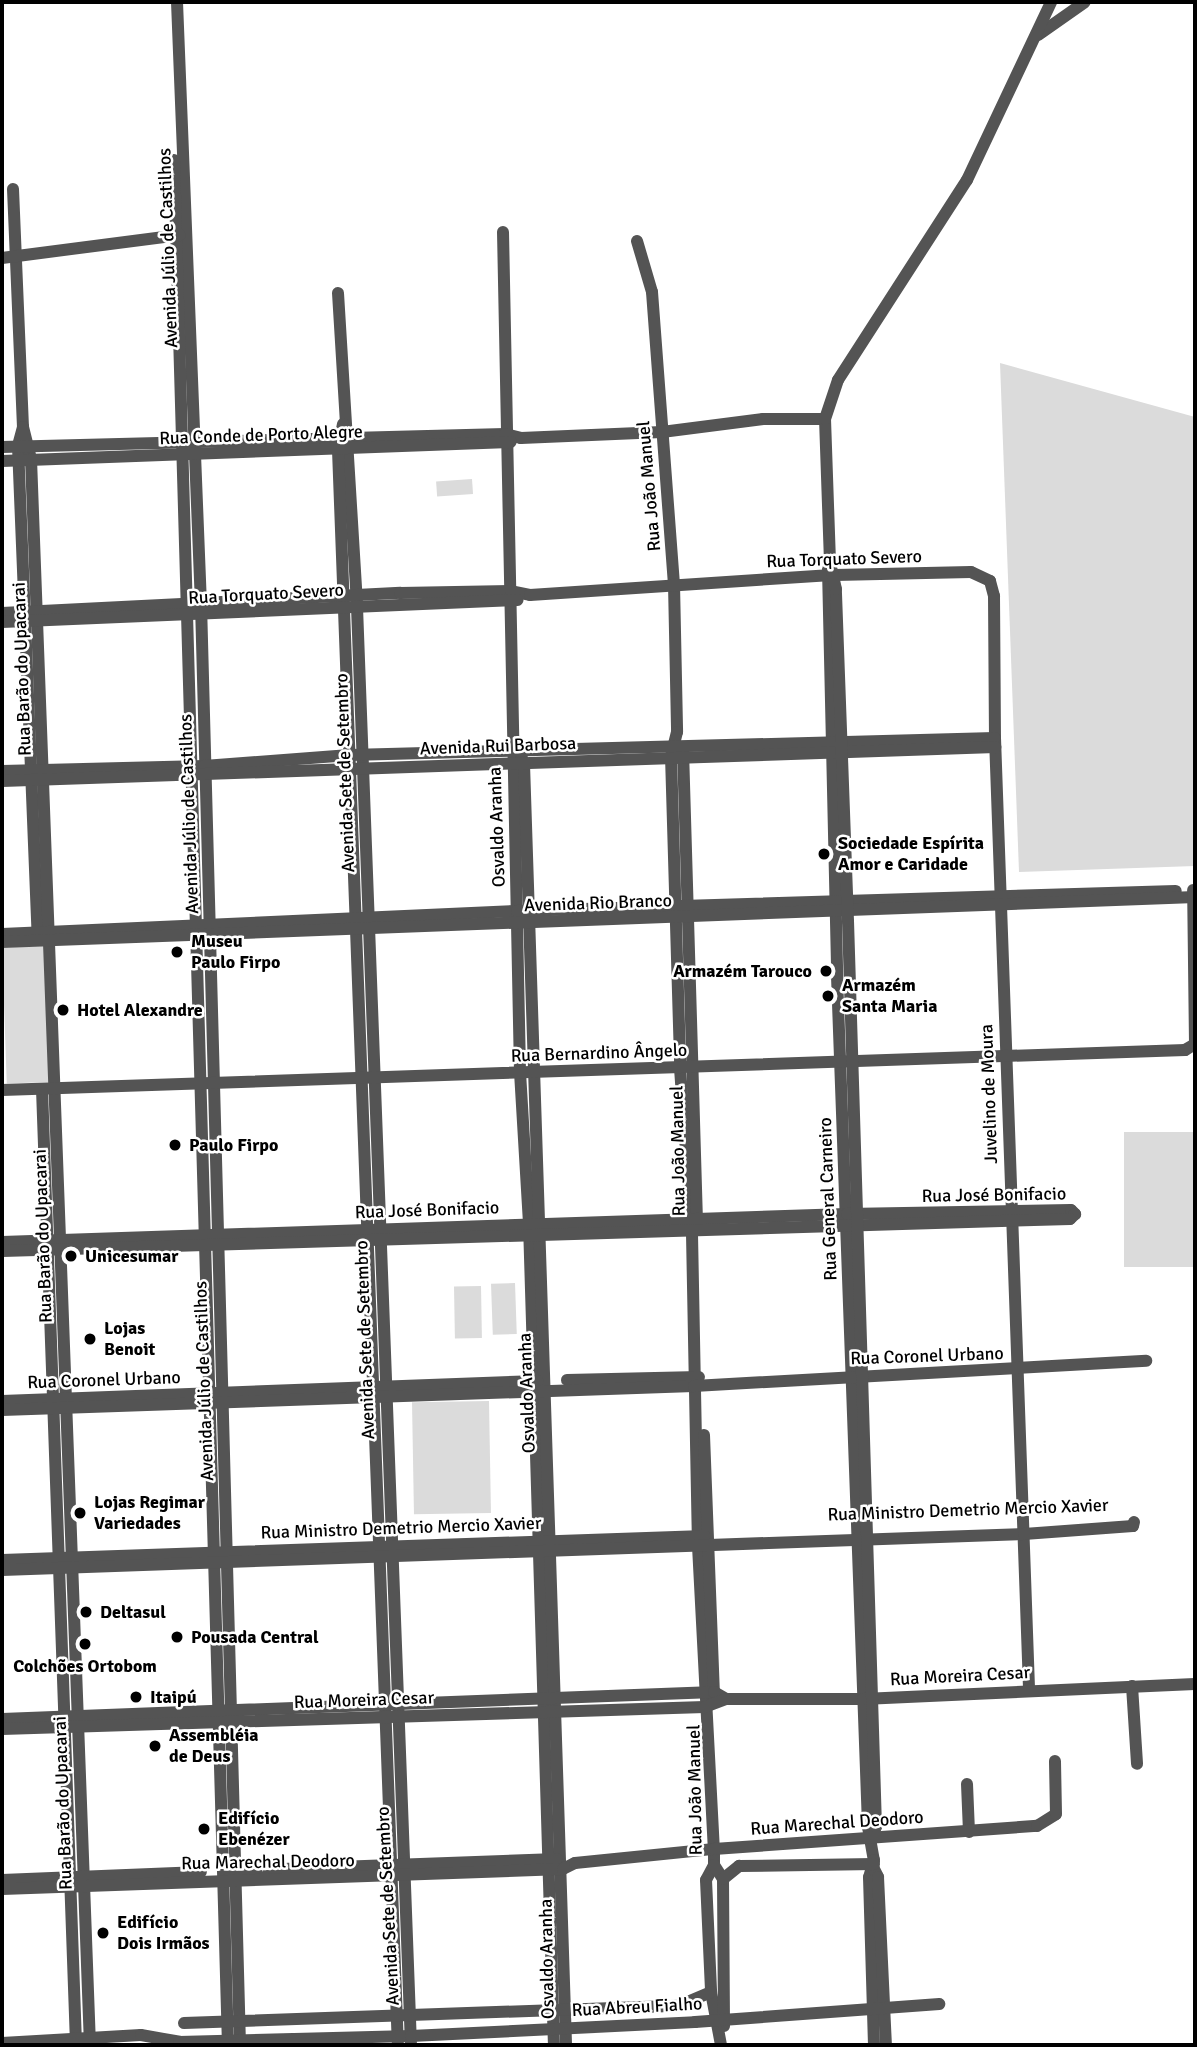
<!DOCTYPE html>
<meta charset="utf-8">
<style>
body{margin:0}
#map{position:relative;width:1197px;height:2047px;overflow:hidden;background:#fff;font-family:Signika,sans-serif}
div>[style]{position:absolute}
.green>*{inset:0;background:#dbdbdb;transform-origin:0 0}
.minor>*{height:12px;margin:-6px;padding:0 6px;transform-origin:6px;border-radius:6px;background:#545454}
.dots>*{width:19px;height:19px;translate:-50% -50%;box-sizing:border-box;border:4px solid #fff;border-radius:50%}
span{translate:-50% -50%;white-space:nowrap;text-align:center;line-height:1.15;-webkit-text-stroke:5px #fff;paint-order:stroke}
.street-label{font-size:18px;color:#000}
.poi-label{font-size:18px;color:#000;font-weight:700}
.left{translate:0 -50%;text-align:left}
.right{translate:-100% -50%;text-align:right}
.frame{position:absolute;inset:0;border:4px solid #000;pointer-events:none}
</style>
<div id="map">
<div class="green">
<i style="clip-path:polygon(1000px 363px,1195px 417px,1195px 866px,1019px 872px)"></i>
<i style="left:472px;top:479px;width:15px;height:36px;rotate:86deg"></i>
<i style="left:45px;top:946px;width:136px;height:43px;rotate:88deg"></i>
<i style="left:1195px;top:1132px;width:135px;height:71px;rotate:90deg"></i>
<i style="left:515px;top:1283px;width:51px;height:24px;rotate:88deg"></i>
<i style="left:481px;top:1286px;width:52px;height:27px;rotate:89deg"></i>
<i style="left:489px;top:1401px;width:112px;height:77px;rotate:89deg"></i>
</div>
<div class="minor">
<i style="left:177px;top:2px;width:602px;rotate:87.72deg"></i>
<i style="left:201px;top:604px;width:1442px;rotate:88.45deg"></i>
<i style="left:1038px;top:35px;width:57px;rotate:-35.1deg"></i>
<i style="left:174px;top:160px;width:1886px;rotate:88.36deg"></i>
<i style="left:13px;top:189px;width:238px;rotate:87.6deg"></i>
<i style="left:23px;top:427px;width:20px;rotate:105deg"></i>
<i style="left:18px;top:446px;width:492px;rotate:87.7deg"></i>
<i style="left:503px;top:232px;width:840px;rotate:88.84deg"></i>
<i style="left:520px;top:1072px;width:152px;rotate:86.6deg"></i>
<i style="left:529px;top:1224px;width:821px;rotate:88.26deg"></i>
<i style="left:637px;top:241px;width:53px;rotate:73.6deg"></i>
<i style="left:652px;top:292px;width:293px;rotate:85.7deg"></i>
<i style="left:674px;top:584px;width:148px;rotate:88.8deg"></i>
<i style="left:677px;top:732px;width:25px;rotate:104deg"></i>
<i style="left:671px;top:756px;width:312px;rotate:88.3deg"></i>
<i style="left:680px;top:1068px;width:166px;rotate:85.9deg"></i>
<i style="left:692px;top:1234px;width:312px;rotate:88.9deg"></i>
<i style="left:698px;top:1546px;width:303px;rotate:87deg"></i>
<i style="left:714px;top:1849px;width:16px;rotate:90deg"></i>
<i style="left:714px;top:1865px;width:17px;rotate:118deg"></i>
<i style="left:706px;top:1880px;width:112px;rotate:87.4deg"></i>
<i style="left:711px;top:1992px;width:54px;rotate:79.3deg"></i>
<i style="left:2px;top:258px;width:179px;rotate:-7.4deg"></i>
<i style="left:338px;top:293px;width:315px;rotate:86.5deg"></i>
<i style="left:357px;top:607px;width:1439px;rotate:87.85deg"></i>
<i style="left:343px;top:424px;width:26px;rotate:101deg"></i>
<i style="left:338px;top:450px;width:1596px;rotate:87.85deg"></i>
<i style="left:23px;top:427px;width:33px;rotate:76deg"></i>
<i style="left:31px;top:459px;width:1587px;rotate:87.87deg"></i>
<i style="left:2px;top:447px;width:503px;rotate:-1.48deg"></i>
<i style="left:505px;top:434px;width:16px;rotate:14deg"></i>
<i style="left:521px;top:438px;width:141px;rotate:-2.4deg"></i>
<i style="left:662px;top:432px;width:102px;rotate:-7.3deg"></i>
<i style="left:763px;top:419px;width:62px"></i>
<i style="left:2px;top:461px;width:509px;rotate:-2.14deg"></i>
<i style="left:828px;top:569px;width:407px;rotate:88.7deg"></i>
<i style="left:837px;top:976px;width:852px;rotate:87.91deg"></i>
<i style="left:868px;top:1827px;width:34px;rotate:80deg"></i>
<i style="left:874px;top:1860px;width:18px;rotate:106deg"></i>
<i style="left:869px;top:1877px;width:168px;rotate:88.3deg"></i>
<i style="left:2px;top:613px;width:399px;rotate:-2.9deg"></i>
<i style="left:400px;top:593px;width:111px;rotate:-1deg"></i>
<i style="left:511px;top:591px;width:19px;rotate:12deg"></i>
<i style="left:530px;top:595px;width:306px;rotate:-3.8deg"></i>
<i style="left:835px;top:575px;width:136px;rotate:-1.3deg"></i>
<i style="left:971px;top:572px;width:21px;rotate:25deg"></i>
<i style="left:990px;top:581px;width:16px;rotate:75deg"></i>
<i style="left:994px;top:596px;width:142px;rotate:89.6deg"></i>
<i style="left:995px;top:738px;width:953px;rotate:87.95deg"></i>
<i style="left:2px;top:622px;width:516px;rotate:-2.44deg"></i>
<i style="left:516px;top:741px;width:24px;rotate:71deg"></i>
<i style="left:524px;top:764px;width:1282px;rotate:88.12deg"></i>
<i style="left:683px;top:750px;width:475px;rotate:88.3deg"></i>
<i style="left:2px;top:771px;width:202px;rotate:-1.4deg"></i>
<i style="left:204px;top:766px;width:146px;rotate:-4.3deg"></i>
<i style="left:350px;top:755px;width:645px;rotate:-1.51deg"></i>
<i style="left:2px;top:781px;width:994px;rotate:-1.96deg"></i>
<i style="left:2px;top:934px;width:516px;rotate:-2.56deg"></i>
<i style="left:517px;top:911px;width:659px;rotate:-1.74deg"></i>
<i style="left:2px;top:942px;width:1194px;rotate:-2.16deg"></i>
<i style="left:42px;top:1089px;width:957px;rotate:87.96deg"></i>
<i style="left:2px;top:1090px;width:1184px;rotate:-1.94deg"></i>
<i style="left:1185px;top:1050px;width:12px;rotate:-31deg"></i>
<i style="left:1195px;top:1044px;width:154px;rotate:-90.7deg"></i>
<i style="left:2px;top:1242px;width:845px;rotate:-1.9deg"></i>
<i style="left:847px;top:1214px;width:224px;rotate:-1deg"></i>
<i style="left:1071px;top:1210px;width:6px;rotate:45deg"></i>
<i style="left:1075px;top:1214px;width:7px;rotate:135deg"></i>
<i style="left:1070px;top:1219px;width:1068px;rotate:178.28deg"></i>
<i style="left:567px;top:1380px;width:132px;rotate:-1.3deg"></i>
<i style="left:2px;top:1401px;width:536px;rotate:-2.14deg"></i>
<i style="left:2px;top:1410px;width:692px;rotate:-1.99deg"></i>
<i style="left:694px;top:1386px;width:453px;rotate:-3.2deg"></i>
<i style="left:704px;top:1435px;width:262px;rotate:87.8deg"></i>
<i style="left:2px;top:1560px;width:703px;rotate:-1.96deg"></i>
<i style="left:2px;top:1570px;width:1023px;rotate:-2.02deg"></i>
<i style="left:1024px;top:1534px;width:109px;rotate:-4.2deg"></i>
<i style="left:1133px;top:1526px;width:4px;rotate:-76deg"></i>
<i style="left:1132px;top:1686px;width:78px;rotate:86.3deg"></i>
<i style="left:2px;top:1719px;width:713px;rotate:-2.17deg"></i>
<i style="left:714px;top:1692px;width:14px;rotate:30deg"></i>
<i style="left:726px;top:1699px;width:137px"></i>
<i style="left:863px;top:1699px;width:332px;rotate:-2.6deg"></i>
<i style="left:2px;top:1729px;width:703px;rotate:-1.79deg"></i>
<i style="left:705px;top:1707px;width:22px;rotate:-21deg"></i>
<i style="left:967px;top:1784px;width:48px;rotate:87.6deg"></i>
<i style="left:872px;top:1833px;width:7px;rotate:-56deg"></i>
<i style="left:876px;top:1827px;width:906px;rotate:-91.77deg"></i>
<i style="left:848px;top:921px;width:332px;rotate:-92.1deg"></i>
<i style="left:836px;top:589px;width:28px;rotate:-103deg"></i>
<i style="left:830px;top:562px;width:143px;rotate:-92deg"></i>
<i style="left:825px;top:419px;width:41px;rotate:-71.6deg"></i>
<i style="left:838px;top:380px;width:238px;rotate:-57.2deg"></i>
<i style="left:967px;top:180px;width:197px;rotate:-64.7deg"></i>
<i style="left:714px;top:1865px;width:17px;rotate:57deg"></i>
<i style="left:723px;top:1879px;width:147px;rotate:89.6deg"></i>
<i style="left:874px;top:1869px;width:9px;rotate:63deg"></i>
<i style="left:878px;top:1877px;width:168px;rotate:87.3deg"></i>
<i style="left:229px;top:1871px;width:328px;rotate:-2.1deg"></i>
<i style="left:723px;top:1879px;width:21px;rotate:-39deg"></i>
<i style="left:739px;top:1866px;width:135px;rotate:-0.8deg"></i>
<i style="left:2px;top:1880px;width:199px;rotate:-2.3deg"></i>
<i style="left:2px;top:1889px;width:561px;rotate:-2.04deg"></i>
<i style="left:563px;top:1869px;width:13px;rotate:-27deg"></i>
<i style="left:575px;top:1863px;width:140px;rotate:-5.8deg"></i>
<i style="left:714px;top:1849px;width:324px;rotate:-4.1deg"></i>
<i style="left:1037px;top:1826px;width:22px;rotate:-32deg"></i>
<i style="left:1056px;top:1814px;width:53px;rotate:-91.1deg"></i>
<i style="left:184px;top:2023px;width:494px;rotate:-2deg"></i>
<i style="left:678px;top:2006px;width:36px;rotate:-23deg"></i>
<i style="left:2px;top:2043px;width:139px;rotate:-3.3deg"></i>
<i style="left:141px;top:2035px;width:39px;rotate:10deg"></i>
<i style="left:179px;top:2042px;width:232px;rotate:-1.5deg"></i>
<i style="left:411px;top:2036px;width:284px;rotate:-2.8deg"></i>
<i style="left:695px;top:2022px;width:245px;rotate:-4.2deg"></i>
</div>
<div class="dots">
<i style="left:824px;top:854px;background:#000"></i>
<i style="left:177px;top:952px;background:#000"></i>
<i style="left:826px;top:971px;background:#000"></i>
<i style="left:828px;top:996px;background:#000"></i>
<i style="left:63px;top:1010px;background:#000"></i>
<i style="left:175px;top:1145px;background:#000"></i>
<i style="left:71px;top:1256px;background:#000"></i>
<i style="left:90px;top:1339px;background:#000"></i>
<i style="left:80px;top:1513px;background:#000"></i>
<i style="left:86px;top:1612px;background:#000"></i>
<i style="left:177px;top:1637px;background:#000"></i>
<i style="left:85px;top:1644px;background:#000"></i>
<i style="left:136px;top:1697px;background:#000"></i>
<i style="left:155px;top:1746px;background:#000"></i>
<i style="left:204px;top:1829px;background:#000"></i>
<i style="left:103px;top:1933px;background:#000"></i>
</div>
<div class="street-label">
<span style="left:168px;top:248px;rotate:-92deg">Avenida Júlio de Castilhos</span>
<span style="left:261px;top:435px;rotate:-2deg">Rua Conde de Porto Alegre</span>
<span style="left:649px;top:486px;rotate:-95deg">Rua João Manuel</span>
<span style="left:844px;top:559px;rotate:-2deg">Rua Torquato Severo</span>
<span style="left:266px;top:594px;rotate:-3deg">Rua Torquato Severo</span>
<span style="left:22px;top:669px;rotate:-92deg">Rua Barão do Upacarai</span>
<span style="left:498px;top:746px;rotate:-2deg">Avenida Rui Barbosa</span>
<span style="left:345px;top:773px;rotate:-92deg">Avenida Sete de Setembro</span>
<span style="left:189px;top:814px;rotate:-92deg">Avenida Júlio de Castilhos</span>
<span style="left:497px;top:827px;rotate:-92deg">Osvaldo Aranha</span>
<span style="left:598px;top:903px;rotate:-2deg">Avenida Rio Branco</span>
<span style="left:599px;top:1053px;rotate:-2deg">Rua Bernardino Ângelo</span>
<span style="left:989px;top:1094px;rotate:-92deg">Juvelino de Moura</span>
<span style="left:678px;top:1151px;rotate:-91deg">Rua João Manuel</span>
<span style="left:994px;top:1195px;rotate:-1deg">Rua José Bonifacio</span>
<span style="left:828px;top:1199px;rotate:-92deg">Rua General Carneiro</span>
<span style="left:427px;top:1210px;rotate:-2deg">Rua José Bonifacio</span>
<span style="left:43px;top:1236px;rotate:-92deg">Rua Barão do Upacarai</span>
<span style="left:365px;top:1340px;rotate:-92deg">Avenida Sete de Setembro</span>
<span style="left:927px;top:1356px;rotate:-2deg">Rua Coronel Urbano</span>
<span style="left:104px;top:1380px;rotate:-2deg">Rua Coronel Urbano</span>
<span style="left:204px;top:1381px;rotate:-92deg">Avenida Júlio de Castilhos</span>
<span style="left:527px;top:1393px;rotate:-92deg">Osvaldo Aranha</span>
<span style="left:968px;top:1510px;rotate:-2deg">Rua Ministro Demetrio Mercio Xavier</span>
<span style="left:401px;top:1528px;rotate:-2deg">Rua Ministro Demetrio Mercio Xavier</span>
<span style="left:960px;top:1676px;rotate:-3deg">Rua Moreira Cesar</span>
<span style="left:364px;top:1700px;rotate:-2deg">Rua Moreira Cesar</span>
<span style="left:695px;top:1790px;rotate:-91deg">Rua João Manuel</span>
<span style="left:63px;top:1803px;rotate:-92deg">Rua Barão do Upacarai</span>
<span style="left:837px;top:1823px;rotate:-4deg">Rua Marechal Deodoro</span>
<span style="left:268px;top:1862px;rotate:-1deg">Rua Marechal Deodoro</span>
<span style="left:388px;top:1906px;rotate:-93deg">Avenida Sete de Setembro</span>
<span style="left:547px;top:1959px;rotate:-91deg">Osvaldo Aranha</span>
<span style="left:637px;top:2007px;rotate:-3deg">Rua Abreu Fialho</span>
</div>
<div class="poi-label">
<span class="left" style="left:838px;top:854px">Sociedade Espírita<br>Amor e Caridade</span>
<span class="left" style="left:191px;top:952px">Museu<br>Paulo Firpo</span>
<span class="right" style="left:812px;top:971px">Armazém Tarouco</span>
<span class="left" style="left:842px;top:996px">Armazém<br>Santa Maria</span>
<span class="left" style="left:77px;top:1010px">Hotel Alexandre</span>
<span class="left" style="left:189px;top:1145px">Paulo Firpo</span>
<span class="left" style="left:85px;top:1256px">Unicesumar</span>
<span class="left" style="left:104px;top:1339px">Lojas<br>Benoit</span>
<span class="left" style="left:94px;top:1513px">Lojas Regimar<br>Variedades</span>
<span class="left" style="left:100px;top:1612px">Deltasul</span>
<span class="left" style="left:191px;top:1637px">Pousada Central</span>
<span style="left:85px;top:1666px">Colchões Ortobom</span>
<span class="left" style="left:150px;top:1697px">Itaipú</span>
<span class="left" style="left:169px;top:1746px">Assembléia<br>de Deus</span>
<span class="left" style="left:218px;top:1829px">Edifício<br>Ebenézer</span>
<span class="left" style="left:117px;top:1933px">Edifício<br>Dois Irmãos</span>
</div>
<div class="frame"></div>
</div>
